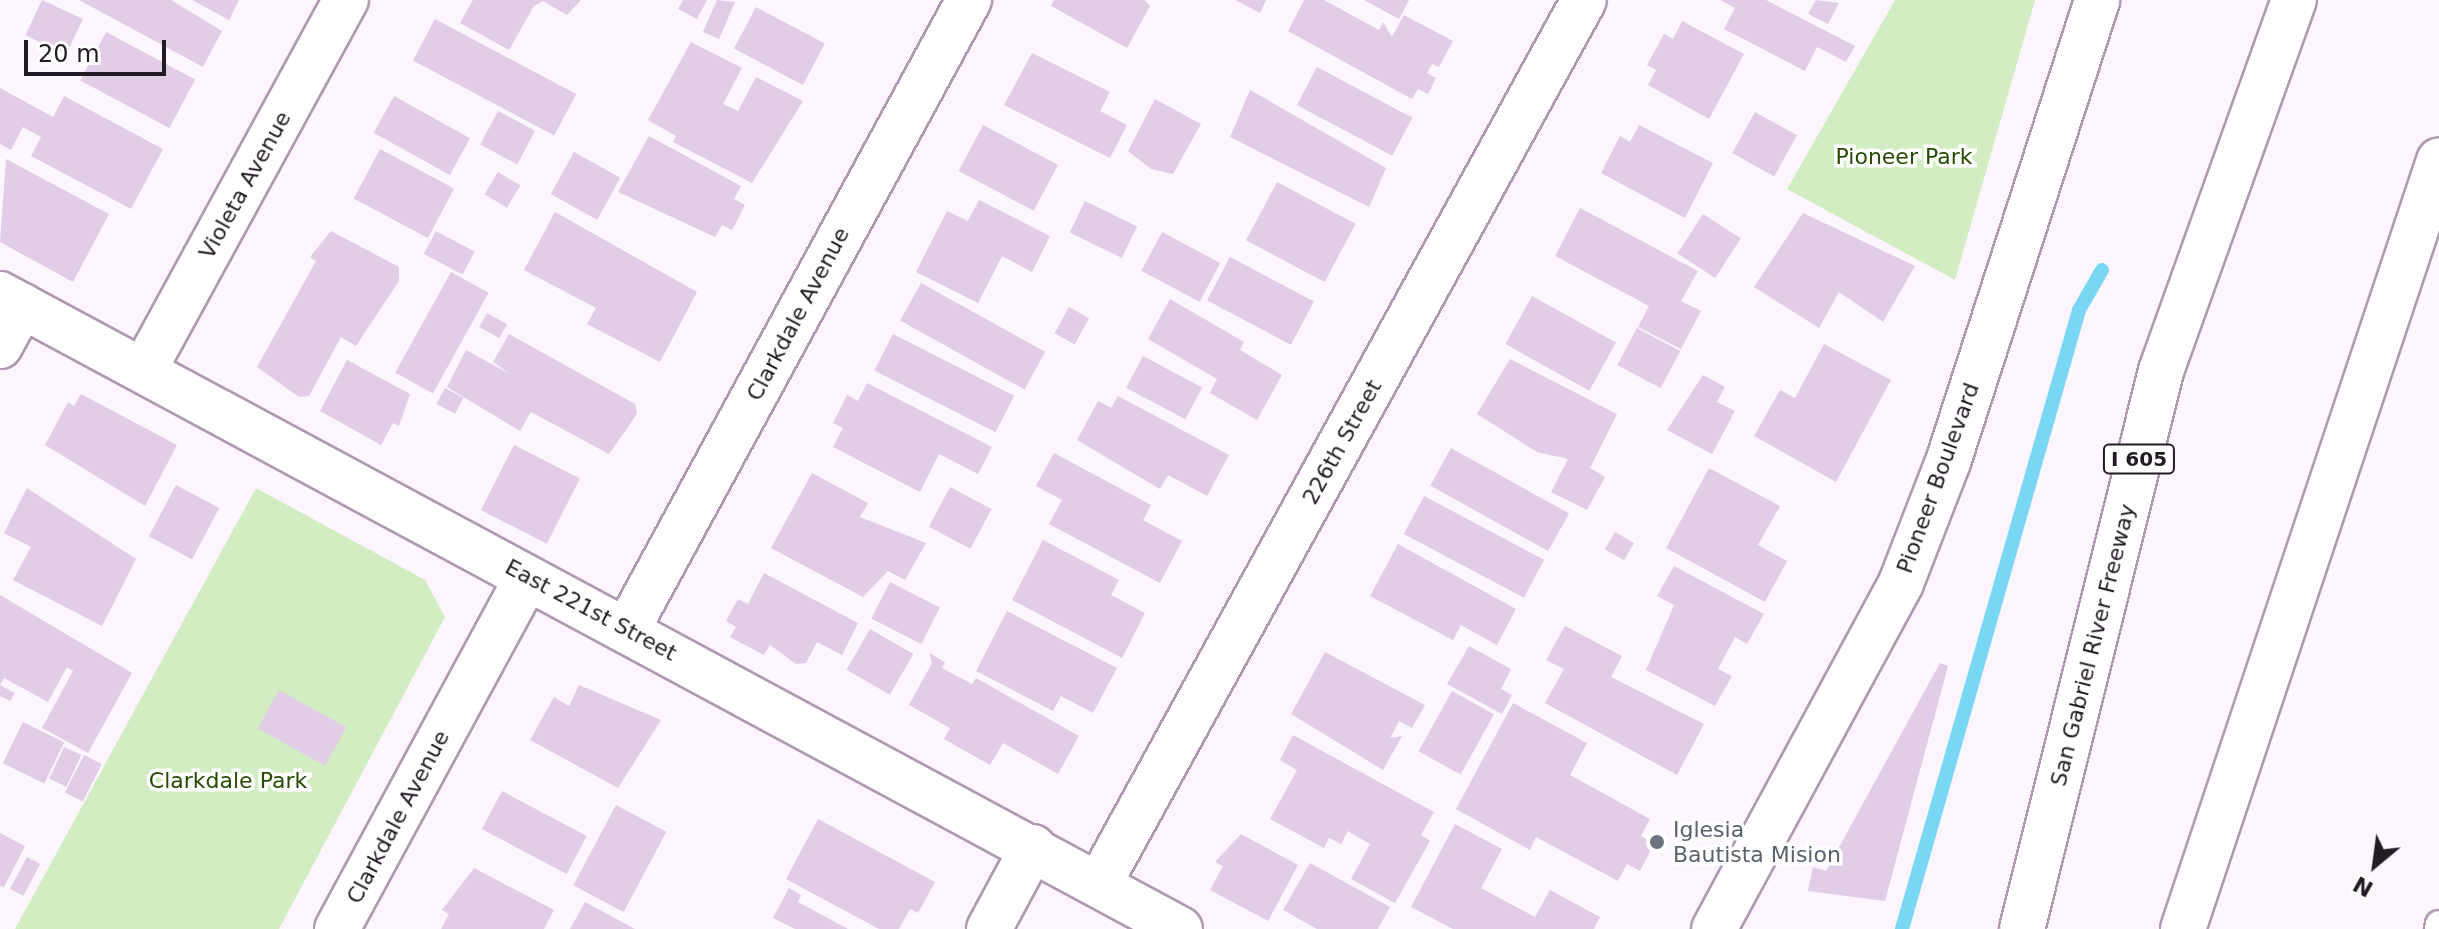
<!DOCTYPE html>
<style>
body{margin:0}
#map{position:relative;width:2439px;height:929px;overflow:hidden;background:#fdf5ff;font-family:"DejaVu Sans",sans-serif}
div>[style]{position:absolute}
.green>*{inset:0;background:#d2edc2}
.stream>*{height:14px;margin:-7px;padding:0 7px;transform-origin:7px;border-radius:7px;background:#7ad7f4}
.building>*{inset:0;background:#e1cde5;transform-origin:0 0}
.roads{filter:drop-shadow(2px 0 #ad9ab1) drop-shadow(-2px 0 #ad9ab1) drop-shadow(0 2px #ad9ab1) drop-shadow(0 -2px #ad9ab1)}
.lane>*{height:26px;margin:-13px;padding:0 13px;transform-origin:13px;border-radius:13px;background:#fff}
.street>*{height:44px;margin:-22px;padding:0 22px;transform-origin:22px;border-radius:22px;background:#fff}
.secondary>*{height:44px;margin:-22px;padding:0 22px;transform-origin:22px;border-radius:22px;background:#fff}
.highway>*{height:44px;margin:-22px;padding:0 22px;transform-origin:22px;border-radius:22px;background:#fff}
.dots>*{width:22px;height:22px;translate:-50% -50%;box-sizing:border-box;border:4px solid #fff;border-radius:50%}
span{translate:-50% -50%;white-space:nowrap;text-align:center;line-height:1.15;-webkit-text-stroke:7px #fff;paint-order:stroke}
.shield-label span{padding:2px 6px;background:#fff;border:2px solid;border-radius:6px;-webkit-text-stroke-width:0}
.shield-label{font-size:20px;color:#221b23;font-weight:700}
.park-label{font-size:22px;color:#284a03}
.street-label{font-size:22px;color:#221b23}
.worship-label{font-size:22px;color:#5b616d}
.left{translate:0 -50%;text-align:left}
.north{position:absolute;left:2335px;top:825px;width:80px;height:80px;-webkit-text-stroke:6px #fff;paint-order:stroke;rotate:209deg;font-size:22px;font-weight:700;line-height:32px;text-align:center;color:#221b23}
.north::after{content:'';display:block;margin:auto;width:28px;height:36px;background:#221b23;clip-path:polygon(50% 0,100% 100%,50% 72%,0 100%)}
.scale{position:absolute;left:24px;top:40px;width:142px;height:36px;box-sizing:border-box;border:4px solid #221b23;border-top:0;padding-left:10px;font-size:24px;line-height:28px;white-space:nowrap;color:#221b23;-webkit-text-stroke:6px #fff;paint-order:stroke}
</style>
<div id="map">
<div class="green">
<i style="clip-path:polygon(1895px 0,2035px 0,1955px 280px,1787px 189px)"></i>
<i style="clip-path:polygon(256px 488px,425px 580px,445px 617px,279px 929px,15px 929px)"></i>
</div>
<div class="stream">
<i style="left:1902px;top:929px;width:644px;rotate:-74.04deg"></i>
<i style="left:2079px;top:310px;width:46px;rotate:-60.1deg"></i>
</div>
<div class="building">
<i style="left:42px;top:0;width:45px;height:39px;rotate:25deg"></i>
<i style="clip-path:polygon(79px 0,171px 0,222px 31px,203px 67px)"></i>
<i style="clip-path:polygon(192px 0,239px 0,229px 20px)"></i>
<i style="clip-path:polygon(473px 0,581px 0,567px 15px,543px 1px,534px 6px,509px 50px,460px 23px)"></i>
<i style="clip-path:polygon(683px 0,707px 0,697px 19px,678px 9px)"></i>
<i style="clip-path:polygon(717px 0,735px 2px,719px 39px,703px 32px)"></i>
<i style="clip-path:polygon(1054px 0,1144px 0,1150px 6px,1127px 48px,1051px 6px)"></i>
<i style="clip-path:polygon(1235px 0,1266px 0,1260px 13px)"></i>
<i style="clip-path:polygon(1304px 0,1324px 0,1379px 30px,1383px 22px,1392px 37px,1404px 15px,1453px 41px,1439px 67px,1432px 64px,1427px 73px,1436px 78px,1428px 94px,1418px 89px,1412px 99px,1288px 31px)"></i>
<i style="clip-path:polygon(1364px 0,1409px 0,1399px 19px)"></i>
<i style="clip-path:polygon(1720px 0,1766px 0,1855px 46px,1846px 62px,1817px 47px,1805px 71px,1724px 29px,1735px 8px)"></i>
<i style="clip-path:polygon(1816px 0,1839px 3px,1828px 24px,1808px 14px)"></i>
<i style="left:756px;top:7px;width:78px;height:47px;rotate:28deg"></i>
<i style="left:435px;top:19px;width:160px;height:47px;rotate:28deg"></i>
<i style="clip-path:polygon(1682px 21px,1744px 54px,1709px 119px,1648px 85px,1656px 70px,1647px 65px,1664px 34px,1673px 39px)"></i>
<i style="left:106px;top:32px;width:101px;height:55px;rotate:28deg"></i>
<i style="clip-path:polygon(691px 42px,742px 68px,723px 104px,738px 111px,756px 77px,803px 101px,752px 183px,673px 142px,676px 136px,648px 120px)"></i>
<i style="clip-path:polygon(1032px 53px,1110px 92px,1100px 111px,1127px 125px,1110px 158px,1004px 105px)"></i>
<i style="left:1317px;top:67px;width:108px;height:43px;rotate:28deg"></i>
<i style="clip-path:polygon(0 88px,53px 117px,64px 96px,163px 149px,131px 209px,31px 156px,41px 137px,23px 127px,11px 150px,0 144px)"></i>
<i style="clip-path:polygon(1250px 90px,1386px 168px,1369px 207px,1230px 137px)"></i>
<i style="left:394px;top:96px;width:87px;height:42px;rotate:29deg"></i>
<i style="clip-path:polygon(1155px 99px,1201px 124px,1173px 174px,1151px 169px,1128px 151px)"></i>
<i style="left:498px;top:111px;width:42px;height:38px;rotate:28deg"></i>
<i style="left:1755px;top:112px;width:48px;height:47px;rotate:29deg"></i>
<i style="left:983px;top:125px;width:85px;height:52px;rotate:28deg"></i>
<i style="clip-path:polygon(1639px 125px,1713px 163px,1685px 218px,1601px 173px,1620px 136px,1630px 142px)"></i>
<i style="clip-path:polygon(649px 136px,741px 186px,734px 199px,745px 205px,732px 230px,722px 225px,715px 237px,618px 192px)"></i>
<i style="left:380px;top:149px;width:84px;height:56px;rotate:28deg"></i>
<i style="left:574px;top:152px;width:53px;height:48px;rotate:29deg"></i>
<i style="clip-path:polygon(6px 159px,109px 214px,73px 282px,0 242px)"></i>
<i style="left:498px;top:172px;width:26px;height:26px;rotate:31deg"></i>
<i style="left:1277px;top:182px;width:89px;height:66px;rotate:28deg"></i>
<i style="clip-path:polygon(979px 200px,1050px 236px,1032px 272px,1002px 256px,978px 303px,916px 272px,947px 211px,968px 221px)"></i>
<i style="left:1085px;top:201px;width:58px;height:35px;rotate:26deg"></i>
<i style="clip-path:polygon(1580px 208px,1698px 271px,1681px 301px,1701px 311px,1681px 349px,1638px 327px,1649px 306px,1555px 256px)"></i>
<i style="clip-path:polygon(555px 212px,697px 292px,660px 362px,587px 324px,596px 308px,524px 270px)"></i>
<i style="clip-path:polygon(1803px 213px,1915px 266px,1883px 322px,1839px 292px,1819px 328px,1754px 287px)"></i>
<i style="left:1703px;top:214px;width:45px;height:47px;rotate:33deg"></i>
<i style="clip-path:polygon(331px 231px,399px 267px,399px 281px,356px 346px,341px 337px,309px 396px,299px 397px,257px 367px,316px 261px,310px 257px)"></i>
<i style="left:436px;top:231px;width:44px;height:26px;rotate:28deg"></i>
<i style="left:1162px;top:232px;width:66px;height:44px;rotate:28deg"></i>
<i style="left:1230px;top:257px;width:95px;height:49px;rotate:28deg"></i>
<i style="left:451px;top:272px;width:43px;height:115px;rotate:29deg"></i>
<i style="left:921px;top:283px;width:142px;height:43px;rotate:29deg"></i>
<i style="left:1532px;top:296px;width:96px;height:55px;rotate:29deg"></i>
<i style="clip-path:polygon(1170px 299px,1244px 342px,1240px 350px,1282px 375px,1257px 420px,1210px 393px,1217px 379px,1148px 339px)"></i>
<i style="left:1069px;top:307px;width:23px;height:30px;rotate:29deg"></i>
<i style="left:487px;top:313px;width:23px;height:16px;rotate:29deg"></i>
<i style="left:1637px;top:328px;width:49px;height:42px;rotate:28deg"></i>
<i style="clip-path:polygon(509px 334px,635px 404px,637px 414px,609px 454px,531px 412px,520px 431px,447px 387px,466px 350px,510px 374px,493px 362px)"></i>
<i style="left:893px;top:334px;width:136px;height:41px;rotate:27deg"></i>
<i style="clip-path:polygon(1824px 344px,1891px 380px,1836px 482px,1754px 436px,1780px 390px,1795px 398px)"></i>
<i style="left:1143px;top:356px;width:67px;height:36px;rotate:28deg"></i>
<i style="clip-path:polygon(1510px 359px,1617px 414px,1590px 468px,1605px 477px,1587px 510px,1551px 492px,1568px 459px,1537px 452px,1477px 414px)"></i>
<i style="clip-path:polygon(347px 360px,410px 394px,399px 426px,393px 423px,381px 445px,320px 411px)"></i>
<i style="clip-path:polygon(1703px 375px,1725px 387px,1717px 402px,1735px 411px,1712px 454px,1667px 430px)"></i>
<i style="clip-path:polygon(867px 383px,992px 447px,978px 474px,939px 454px,920px 492px,833px 447px,843px 428px,833px 423px,847px 395px,858px 401px)"></i>
<i style="left:445px;top:388px;width:21px;height:18px;rotate:28deg"></i>
<i style="clip-path:polygon(81px 394px,177px 445px,145px 506px,45px 445px,68px 402px,74px 406px)"></i>
<i style="clip-path:polygon(1118px 396px,1229px 455px,1207px 496px,1168px 475px,1160px 489px,1077px 440px,1098px 401px,1111px 408px)"></i>
<i style="left:514px;top:445px;width:74px;height:73px;rotate:27deg"></i>
<i style="left:1451px;top:448px;width:135px;height:43px;rotate:29deg"></i>
<i style="clip-path:polygon(1054px 453px,1151px 505px,1143px 520px,1182px 541px,1160px 583px,1049px 524px,1062px 500px,1036px 486px)"></i>
<i style="clip-path:polygon(1709px 468px,1780px 506px,1758px 545px,1787px 561px,1765px 602px,1666px 548px)"></i>
<i style="clip-path:polygon(812px 473px,868px 503px,860px 517px,926px 543px,905px 580px,888px 571px,863px 597px,771px 548px)"></i>
<i style="left:176px;top:485px;width:49px;height:58px;rotate:28deg"></i>
<i style="left:950px;top:487px;width:47px;height:45px;rotate:28deg"></i>
<i style="clip-path:polygon(27px 488px,136px 559px,102px 626px,13px 580px,31px 547px,4px 533px)"></i>
<i style="left:1424px;top:496px;width:136px;height:43px;rotate:28deg"></i>
<i style="left:1615px;top:532px;width:22px;height:20px;rotate:30deg"></i>
<i style="clip-path:polygon(1043px 540px,1119px 580px,1111px 595px,1145px 613px,1122px 658px,1012px 600px)"></i>
<i style="clip-path:polygon(1398px 544px,1516px 609px,1497px 645px,1461px 625px,1453px 640px,1370px 596px)"></i>
<i style="clip-path:polygon(1674px 566px,1764px 614px,1747px 644px,1735px 637px,1718px 669px,1732px 676px,1715px 706px,1646px 670px,1674px 605px,1657px 596px)"></i>
<i style="clip-path:polygon(764px 573px,858px 623px,842px 655px,817px 642px,806px 663px,796px 664px,770px 645px,764px 655px,730px 637px,736px 627px,726px 621px,738px 599px,748px 604px)"></i>
<i style="left:890px;top:582px;width:56px;height:41px;rotate:27deg"></i>
<i style="clip-path:polygon(0 595px,132px 673px,88px 753px,42px 728px,73px 671px,67px 667px,48px 702px,4px 678px,0 685px,15px 693px,10px 701px,0 696px)"></i>
<i style="clip-path:polygon(1007px 611px,1117px 668px,1093px 713px,1061px 696px,1053px 711px,976px 671px)"></i>
<i style="clip-path:polygon(1565px 626px,1622px 656px,1611px 677px,1704px 724px,1677px 775px,1545px 703px,1564px 669px,1546px 660px)"></i>
<i style="left:870px;top:629px;width:50px;height:47px;rotate:30deg"></i>
<i style="clip-path:polygon(1469px 646px,1511px 669px,1501px 689px,1512px 695px,1502px 714px,1447px 684px)"></i>
<i style="clip-path:polygon(1325px 652px,1425px 705px,1412px 728px,1399px 721px,1390px 738px,1402px 736px,1383px 770px,1291px 714px)"></i>
<i style="clip-path:polygon(929px 653px,945px 662px,942px 668px,972px 684px,976px 678px,1079px 736px,1058px 774px,1003px 743px,990px 765px,944px 739px,950px 728px,909px 705px,932px 663px)"></i>
<i style="clip-path:polygon(1940px 663px,1948px 666px,1885px 901px,1808px 891px,1813px 867px,1826px 871px)"></i>
<i style="clip-path:polygon(579px 685px,661px 720px,618px 788px,530px 740px,554px 697px,569px 706px)"></i>
<i style="left:279px;top:690px;width:77px;height:44px;rotate:29deg"></i>
<i style="left:1452px;top:691px;width:48px;height:69px;rotate:29deg"></i>
<i style="clip-path:polygon(1513px 703px,1587px 743px,1570px 775px,1650px 819px,1641px 836px,1654px 844px,1640px 871px,1627px 864px,1618px 881px,1536px 837px,1530px 850px,1456px 809px)"></i>
<i style="left:23px;top:722px;width:46px;height:46px;rotate:26deg"></i>
<i style="clip-path:polygon(1293px 735px,1434px 812px,1421px 835px,1430px 841px,1395px 903px,1351px 879px,1370px 844px,1348px 831px,1341px 844px,1329px 838px,1324px 848px,1270px 819px,1297px 770px,1280px 760px)"></i>
<i style="left:64px;top:747px;width:19px;height:35px;rotate:25deg"></i>
<i style="left:84px;top:755px;width:20px;height:42px;rotate:27deg"></i>
<i style="left:502px;top:791px;width:96px;height:43px;rotate:28deg"></i>
<i style="left:616px;top:805px;width:57px;height:91px;rotate:28deg"></i>
<i style="clip-path:polygon(818px 819px,935px 882px,918px 913px,910px 909px,899px 929px,879px 929px,786px 879px)"></i>
<i style="clip-path:polygon(1455px 824px,1502px 849px,1481px 888px,1535px 917px,1550px 890px,1600px 917px,1594px 929px,1453px 929px,1411px 907px)"></i>
<i style="clip-path:polygon(0 833px,25px 846px,4px 887px,0 886px)"></i>
<i style="clip-path:polygon(1241px 834px,1298px 865px,1268px 921px,1210px 890px,1223px 866px,1215px 862px)"></i>
<i style="left:27px;top:857px;width:15px;height:36px;rotate:28deg"></i>
<i style="clip-path:polygon(1310px 863px,1390px 907px,1378px 929px,1317px 929px,1283px 910px)"></i>
<i style="clip-path:polygon(474px 868px,554px 910px,544px 929px,441px 929px,449px 914px,442px 910px)"></i>
<i style="clip-path:polygon(789px 888px,801px 895px,798px 902px,848px 929px,795px 929px,773px 918px)"></i>
<i style="clip-path:polygon(585px 902px,635px 929px,570px 929px)"></i>
</div>
<div class="roads">
<div class="lane">
<i style="left:2438px;top:929px;width:5px;rotate:-79deg"></i>
</div>
<div class="street">
<i style="left:0;top:294px;width:1340px;rotate:28.29deg"></i>
<i style="left:0;top:346px;width:46px;rotate:-61.2deg"></i>
<i style="left:144px;top:370px;width:422px;rotate:-61.4deg"></i>
<i style="left:628px;top:628px;width:715px;rotate:-61.5deg"></i>
<i style="left:1099px;top:884px;width:1008px;rotate:-61.25deg"></i>
<i style="left:337px;top:929px;width:399px;rotate:-61.6deg"></i>
<i style="left:989px;top:929px;width:93px;rotate:-61.8deg"></i>
</div>
<div class="secondary">
<i style="left:1714px;top:929px;width:393px;rotate:-61.6deg"></i>
<i style="left:1901px;top:583px;width:130px;rotate:-68.8deg"></i>
<i style="left:1948px;top:462px;width:485px;rotate:-72.1deg"></i>
</div>
<div class="highway">
<i style="left:2022px;top:929px;width:575px;rotate:-76.01deg"></i>
<i style="left:2161px;top:371px;width:394px;rotate:-70.3deg"></i>
<i style="left:2183px;top:929px;width:810px;rotate:-71.57deg"></i>
</div>
</div>
<div class="dots">
<i style="left:1657px;top:842px;background:#6b7280"></i>
</div>
<div class="shield-label">
<span style="left:2139px;top:459px">I 605</span>
</div>
<div class="park-label">
<span style="left:1904px;top:157px">Pioneer Park</span>
<span style="left:228px;top:781px">Clarkdale Park</span>
</div>
<div class="street-label">
<span style="left:245px;top:185px;rotate:-61deg">Violeta Avenue</span>
<span style="left:798px;top:314px;rotate:-62deg">Clarkdale Avenue</span>
<span style="left:1342px;top:442px;rotate:-61deg">226th Street</span>
<span style="left:1938px;top:478px;rotate:-70deg">Pioneer Boulevard</span>
<span style="left:591px;top:610px;rotate:28deg">East 221st Street</span>
<span style="left:2093px;top:645px;rotate:-76deg">San Gabriel River Freeway</span>
<span style="left:398px;top:817px;rotate:-62deg">Clarkdale Avenue</span>
</div>
<div class="worship-label">
<span class="left" style="left:1673px;top:842px">Iglesia<br>Bautista Mision</span>
</div>
<div class="north">N</div>
<div class="scale">20 m</div>
</div>
